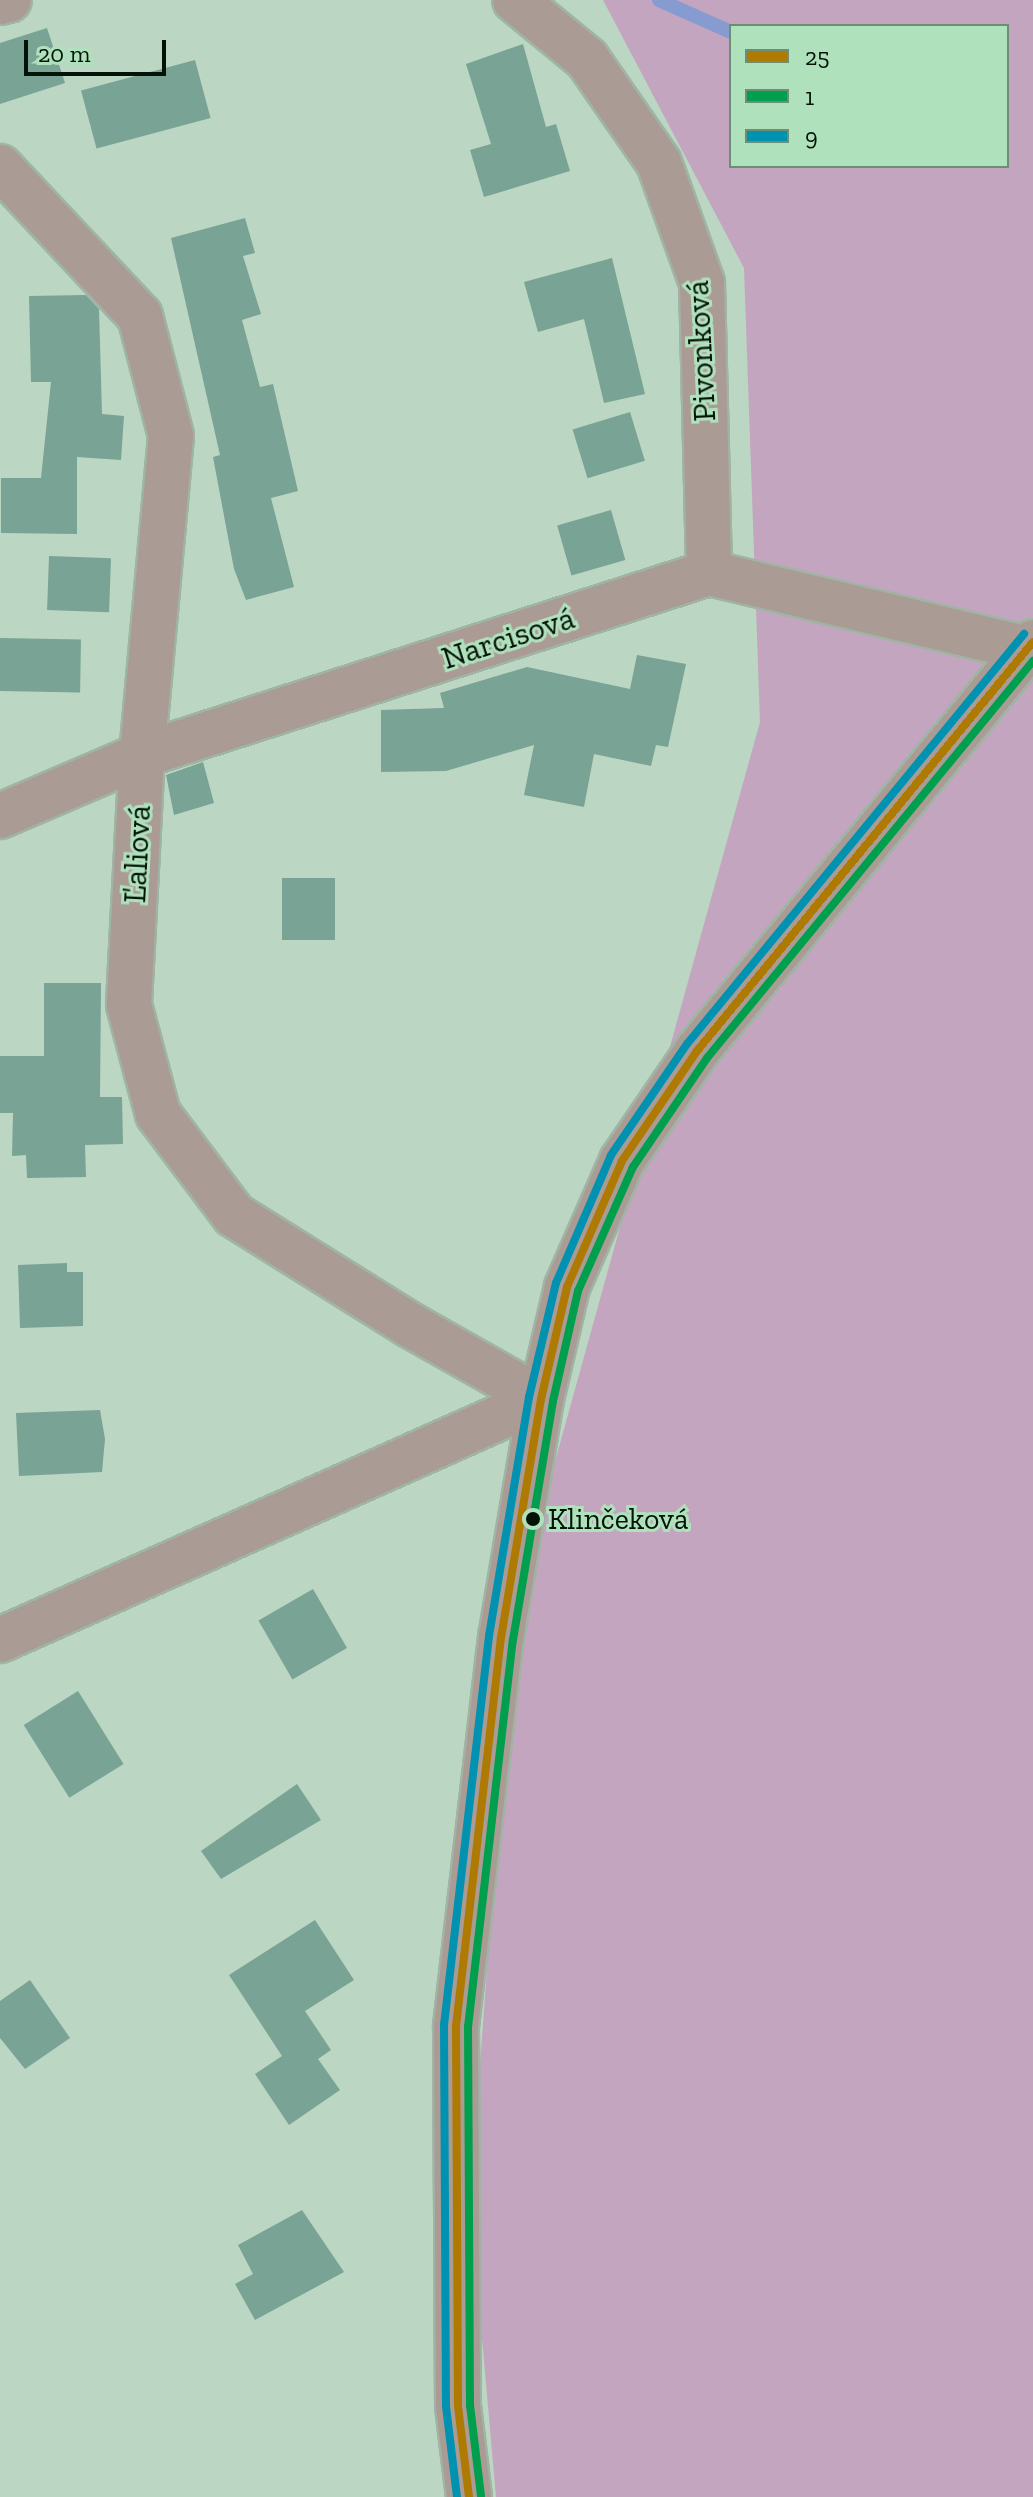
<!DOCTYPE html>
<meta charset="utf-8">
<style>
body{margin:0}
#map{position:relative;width:1033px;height:2497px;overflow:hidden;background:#bbd6c2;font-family:"Zilla Slab",serif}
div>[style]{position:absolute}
.forest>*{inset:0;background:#c3a5bf}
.stream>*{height:14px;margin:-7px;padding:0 7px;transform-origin:7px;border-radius:7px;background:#869bcf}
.building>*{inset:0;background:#79a394;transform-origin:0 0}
.roads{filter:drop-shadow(2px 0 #a0b4a5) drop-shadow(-2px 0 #a0b4a5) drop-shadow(0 2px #a0b4a5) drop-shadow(0 -2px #a0b4a5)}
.minor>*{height:44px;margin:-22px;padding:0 22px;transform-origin:22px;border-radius:22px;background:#aa9b94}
.bus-1>*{height:8px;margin:-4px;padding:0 4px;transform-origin:4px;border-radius:4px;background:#ae7a02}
.bus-2>*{height:8px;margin:-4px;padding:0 4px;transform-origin:4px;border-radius:4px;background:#009f4d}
.bus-3>*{height:8px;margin:-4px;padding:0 4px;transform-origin:4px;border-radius:4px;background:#0092b0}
.dots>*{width:22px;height:22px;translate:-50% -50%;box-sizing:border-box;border:4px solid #b0e1bd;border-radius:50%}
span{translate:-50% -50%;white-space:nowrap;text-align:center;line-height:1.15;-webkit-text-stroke:6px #b0e1bd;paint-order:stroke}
.bus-label{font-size:30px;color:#031307}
.left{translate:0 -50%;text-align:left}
.street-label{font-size:32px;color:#031307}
.legend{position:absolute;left:729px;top:24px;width:280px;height:144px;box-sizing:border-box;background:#b0e1bd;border:2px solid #6b8f74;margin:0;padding:10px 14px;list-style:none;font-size:24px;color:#031307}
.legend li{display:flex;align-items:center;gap:16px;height:40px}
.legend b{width:40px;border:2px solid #6b8f74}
.scale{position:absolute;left:24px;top:40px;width:142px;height:36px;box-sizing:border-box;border:4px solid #031307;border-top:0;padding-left:10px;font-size:24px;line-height:28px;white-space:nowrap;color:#031307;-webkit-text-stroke:6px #b0e1bd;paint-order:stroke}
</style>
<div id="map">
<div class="forest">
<i style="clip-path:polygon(evenodd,603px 0,1033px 0,1033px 2497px,496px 2497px,470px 2202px,513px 1613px,760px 722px,744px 268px,603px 0,731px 26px,1007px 26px,1007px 166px,731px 166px,731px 26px)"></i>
</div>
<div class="stream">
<i style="left:659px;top:0;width:79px;rotate:24deg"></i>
</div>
<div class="building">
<i style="clip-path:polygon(47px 28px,65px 83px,0 104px,0 43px)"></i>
<i style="clip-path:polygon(523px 44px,546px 127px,556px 124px,570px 171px,484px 197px,470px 150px,491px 144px,466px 64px)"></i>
<i style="left:195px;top:60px;width:60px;height:118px;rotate:75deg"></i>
<i style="clip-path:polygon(245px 218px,255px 253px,243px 256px,261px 314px,242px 320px,260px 387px,273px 384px,298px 491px,271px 498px,294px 587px,246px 600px,234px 569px,213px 457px,220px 455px,171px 238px)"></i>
<i style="clip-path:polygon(612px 258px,645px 394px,604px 403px,584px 319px,538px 332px,524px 282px)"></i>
<i style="clip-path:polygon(86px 295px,99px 309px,102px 414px,124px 416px,121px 460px,77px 457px,77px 534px,1px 533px,1px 478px,41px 478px,51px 382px,31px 382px,29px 296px)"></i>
<i style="left:630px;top:412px;width:51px;height:60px;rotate:73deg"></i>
<i style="left:611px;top:510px;width:52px;height:56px;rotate:74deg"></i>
<i style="left:49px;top:556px;width:62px;height:54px;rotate:2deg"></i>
<i style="left:0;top:638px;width:81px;height:53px;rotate:1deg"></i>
<i style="clip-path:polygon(637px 655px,686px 664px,668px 747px,656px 745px,651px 766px,594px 754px,584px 807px,524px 795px,534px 745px,446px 771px,381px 772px,381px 710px,444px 708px,440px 693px,527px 667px,630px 689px)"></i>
<i style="clip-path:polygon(203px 762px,214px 803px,174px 815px,166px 775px)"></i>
<i style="left:335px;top:878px;width:62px;height:53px;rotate:90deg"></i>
<i style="clip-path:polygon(44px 983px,101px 983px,100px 1097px,122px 1097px,123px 1144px,85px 1145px,86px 1177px,27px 1178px,26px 1155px,12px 1156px,13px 1113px,0 1113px,0 1056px,44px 1056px)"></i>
<i style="clip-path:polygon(67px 1263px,67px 1272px,83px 1272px,83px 1326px,20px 1328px,18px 1265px)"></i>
<i style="clip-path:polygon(100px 1410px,105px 1439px,102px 1472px,19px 1476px,16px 1413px)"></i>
<i style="left:313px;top:1589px;width:68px;height:63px;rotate:60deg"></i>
<i style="left:78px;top:1691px;width:86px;height:64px;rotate:58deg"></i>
<i style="clip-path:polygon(297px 1784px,321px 1820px,221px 1879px,201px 1851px)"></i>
<i style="clip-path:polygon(315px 1920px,354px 1980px,305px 2011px,331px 2050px,318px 2059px,340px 2090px,289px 2125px,255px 2074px,282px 2056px,229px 1975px)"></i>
<i style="clip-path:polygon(30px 1980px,70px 2038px,25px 2069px,0 2038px,0 2001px)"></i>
<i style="clip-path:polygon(302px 2210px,344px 2272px,255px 2320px,235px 2284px,253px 2274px,238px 2245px)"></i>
</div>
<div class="roads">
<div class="minor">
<i style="left:515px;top:0;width:93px;rotate:39.3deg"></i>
<i style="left:587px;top:59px;width:126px;rotate:55.3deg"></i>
<i style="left:659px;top:163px;width:127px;rotate:70.3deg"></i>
<i style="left:702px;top:283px;width:290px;rotate:88.6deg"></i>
<i style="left:0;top:2px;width:9px;rotate:-13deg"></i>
<i style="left:0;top:167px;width:204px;rotate:46.8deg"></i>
<i style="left:140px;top:316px;width:124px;rotate:75.5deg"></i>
<i style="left:171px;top:436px;width:320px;rotate:95.2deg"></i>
<i style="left:142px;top:755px;width:250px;rotate:93deg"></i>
<i style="left:129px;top:1005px;width:113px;rotate:75.1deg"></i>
<i style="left:158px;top:1114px;width:126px;rotate:53deg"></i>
<i style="left:234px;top:1215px;width:208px;rotate:32deg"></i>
<i style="left:410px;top:1325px;width:150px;rotate:29.5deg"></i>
<i style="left:0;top:816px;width:155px;rotate:-23.2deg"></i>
<i style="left:142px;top:755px;width:595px;rotate:-17.8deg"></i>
<i style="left:709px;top:573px;width:327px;rotate:13.4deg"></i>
<i style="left:0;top:1640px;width:592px;rotate:-24.01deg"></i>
<i style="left:469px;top:2497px;width:92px;rotate:-96.9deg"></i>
<i style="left:458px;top:2406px;width:380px;rotate:-90.3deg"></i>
<i style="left:456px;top:2026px;width:391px;rotate:-83.4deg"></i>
<i style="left:501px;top:1638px;width:242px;rotate:-80.5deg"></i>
<i style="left:541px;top:1399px;width:115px;rotate:-76.9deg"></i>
<i style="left:567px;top:1287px;width:137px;rotate:-66.4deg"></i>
<i style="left:622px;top:1161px;width:133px;rotate:-55.7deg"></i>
<i style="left:697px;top:1051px;width:529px;rotate:-50.6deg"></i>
</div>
</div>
<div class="bus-1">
<i style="left:469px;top:2497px;width:92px;rotate:-96.9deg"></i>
<i style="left:458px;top:2406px;width:380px;rotate:-90.3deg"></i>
<i style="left:456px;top:2026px;width:391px;rotate:-83.4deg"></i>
<i style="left:501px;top:1638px;width:242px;rotate:-80.5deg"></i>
<i style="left:541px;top:1399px;width:115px;rotate:-76.9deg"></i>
<i style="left:567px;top:1287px;width:137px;rotate:-66.4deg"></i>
<i style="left:622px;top:1161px;width:133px;rotate:-55.7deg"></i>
<i style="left:697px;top:1051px;width:529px;rotate:-50.6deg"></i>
</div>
<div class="bus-2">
<i style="left:481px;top:2496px;width:92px;rotate:-96.9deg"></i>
<i style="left:470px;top:2405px;width:378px;rotate:-90.3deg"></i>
<i style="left:468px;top:2027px;width:390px;rotate:-83.4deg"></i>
<i style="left:513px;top:1640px;width:242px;rotate:-80.5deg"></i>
<i style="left:553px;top:1401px;width:113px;rotate:-77.2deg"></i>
<i style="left:578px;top:1291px;width:136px;rotate:-66.1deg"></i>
<i style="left:633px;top:1167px;width:132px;rotate:-55.8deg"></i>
<i style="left:707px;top:1058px;width:514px;rotate:-50.61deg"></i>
</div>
<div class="bus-3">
<i style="left:457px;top:2497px;width:92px;rotate:-96.9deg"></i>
<i style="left:446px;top:2406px;width:381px;rotate:-90.3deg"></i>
<i style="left:444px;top:2025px;width:392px;rotate:-83.4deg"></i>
<i style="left:489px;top:1636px;width:242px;rotate:-80.5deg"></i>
<i style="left:529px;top:1397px;width:117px;rotate:-76.7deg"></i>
<i style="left:556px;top:1283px;width:139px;rotate:-66.7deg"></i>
<i style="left:611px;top:1155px;width:135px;rotate:-55.6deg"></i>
<i style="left:687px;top:1044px;width:531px;rotate:-50.58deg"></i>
</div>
<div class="dots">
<i style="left:533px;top:1519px;background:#031307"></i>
</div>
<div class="bus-label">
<span class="left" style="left:548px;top:1519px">Klinčeková</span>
</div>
<div class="street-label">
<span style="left:701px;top:351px;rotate:-93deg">Pivonková</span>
<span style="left:508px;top:638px;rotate:-18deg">Narcisová</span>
<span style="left:137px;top:854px;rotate:-87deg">Ľaliová</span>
</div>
<ul class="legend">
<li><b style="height:10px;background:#ae7a02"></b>25</li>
<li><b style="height:10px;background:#009f4d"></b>1</li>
<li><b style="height:10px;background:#0092b0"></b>9</li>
</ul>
<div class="scale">20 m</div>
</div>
